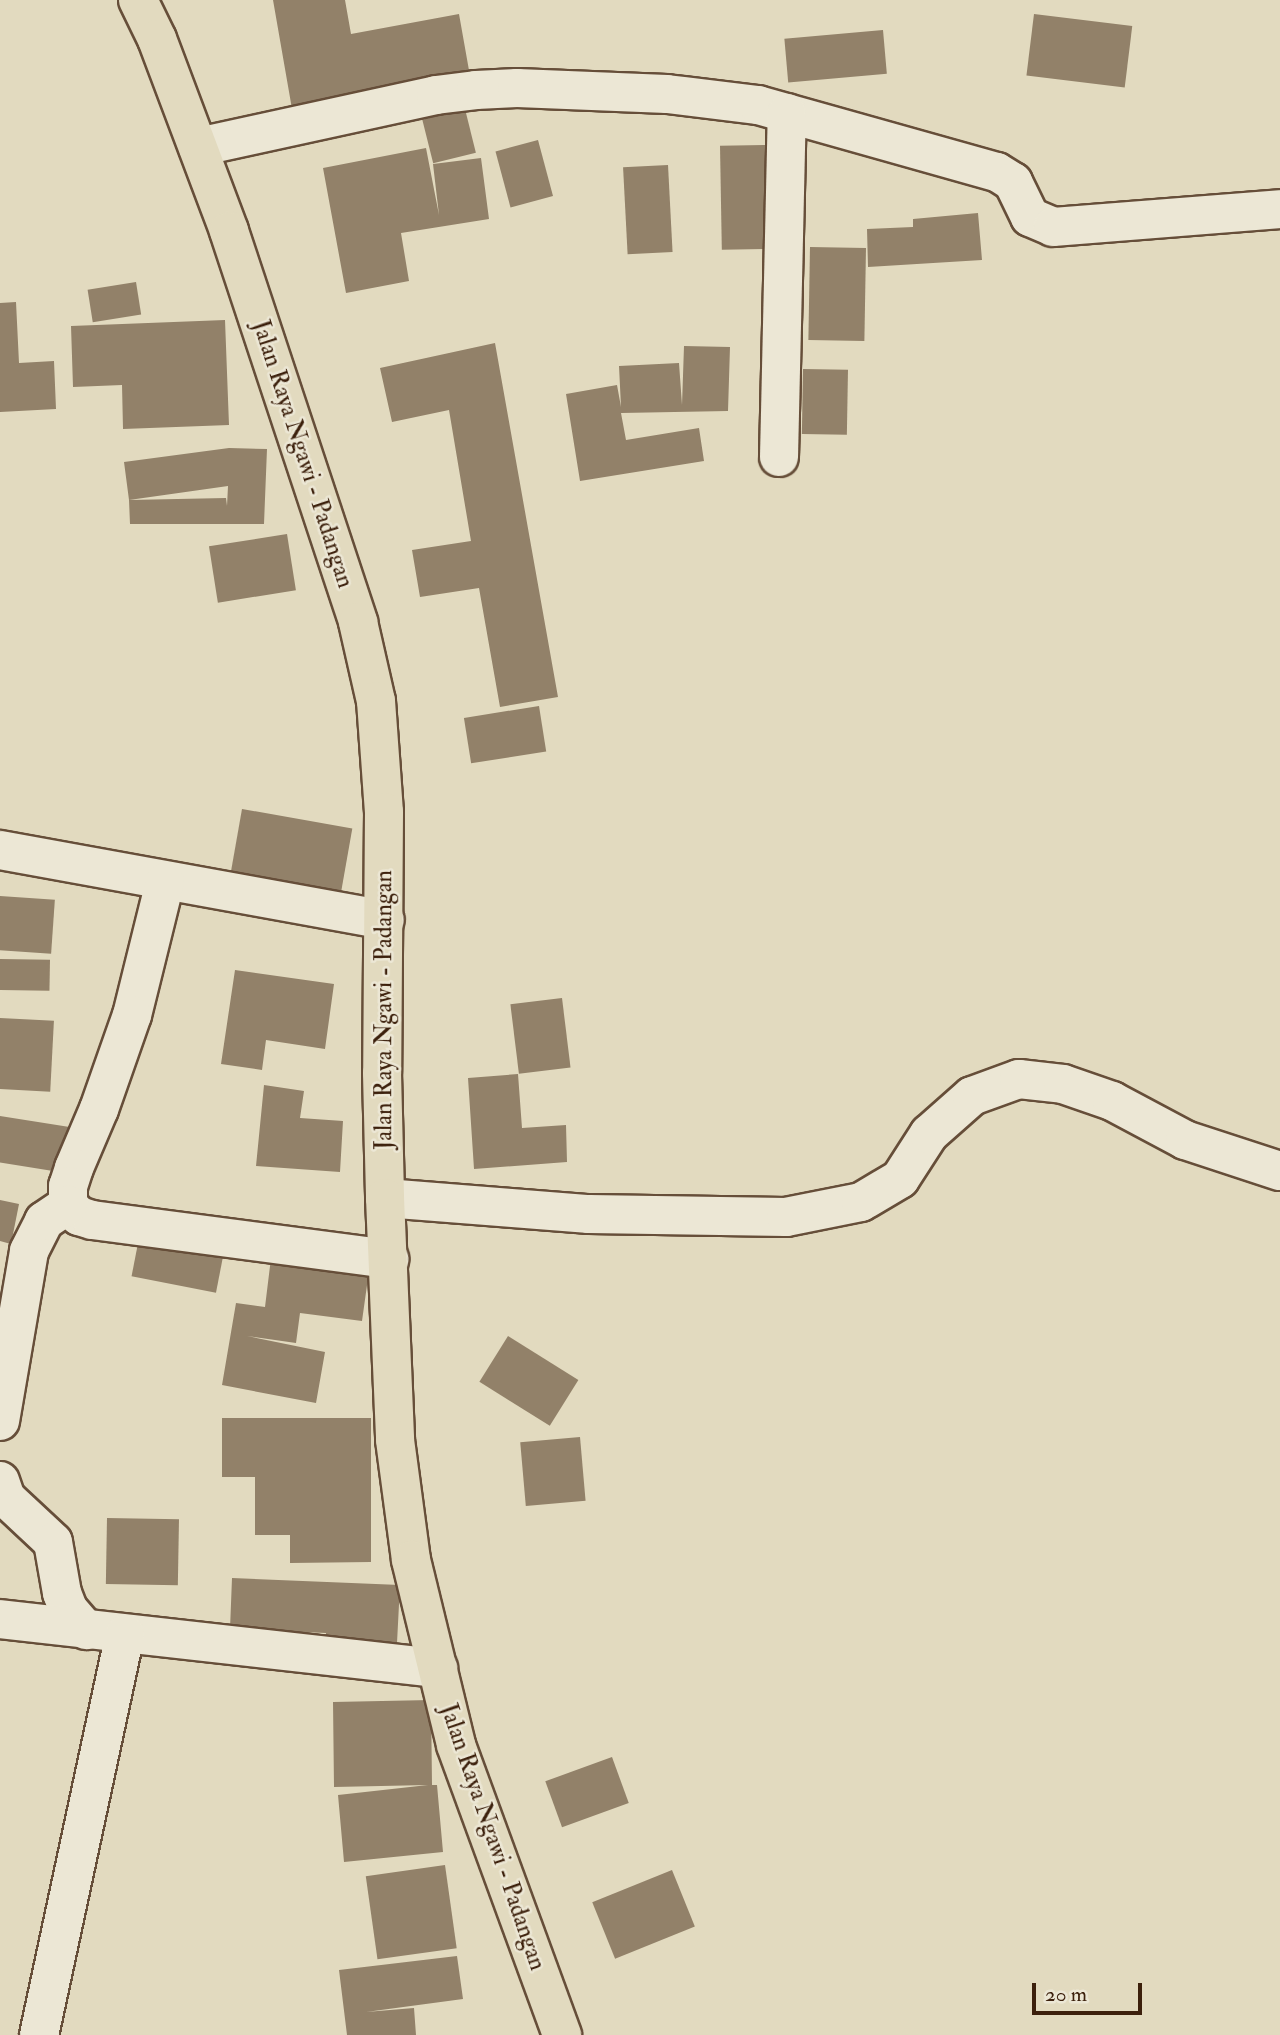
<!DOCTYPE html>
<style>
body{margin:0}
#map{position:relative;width:1280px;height:2035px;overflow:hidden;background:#e2dabf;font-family:"IM FELL Double Pica",serif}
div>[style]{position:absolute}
.building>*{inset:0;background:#928169;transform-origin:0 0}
.roads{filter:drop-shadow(2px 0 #664e39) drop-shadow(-2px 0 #664e39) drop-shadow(0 2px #664e39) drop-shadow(0 -2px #664e39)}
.minor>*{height:38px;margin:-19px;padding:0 19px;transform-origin:19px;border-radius:19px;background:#ece7d5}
.trunk>*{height:38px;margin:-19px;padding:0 19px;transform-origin:19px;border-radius:19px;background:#e2dabf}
span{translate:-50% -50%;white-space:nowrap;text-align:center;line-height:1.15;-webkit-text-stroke:5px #ece7d5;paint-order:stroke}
.street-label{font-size:24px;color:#3c200c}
.scale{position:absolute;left:1032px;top:1983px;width:110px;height:32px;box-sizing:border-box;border:4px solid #3c200c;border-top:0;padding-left:9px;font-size:21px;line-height:24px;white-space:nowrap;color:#3c200c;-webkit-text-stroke:5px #ece7d5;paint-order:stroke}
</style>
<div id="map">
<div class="building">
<i style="clip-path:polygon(273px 0,345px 0,351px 34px,459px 14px,470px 76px,292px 109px)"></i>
<i style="left:1034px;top:14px;width:99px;height:62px;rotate:7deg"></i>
<i style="left:883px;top:30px;width:44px;height:99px;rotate:85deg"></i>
<i style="left:465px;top:109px;width:45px;height:44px;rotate:76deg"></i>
<i style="left:538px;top:140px;width:58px;height:44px;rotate:75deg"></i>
<i style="left:766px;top:145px;width:104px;height:46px;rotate:89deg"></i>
<i style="clip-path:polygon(426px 148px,439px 215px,433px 164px,481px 158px,489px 219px,401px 233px,409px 281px,346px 293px,323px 168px)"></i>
<i style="left:668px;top:165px;width:87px;height:45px;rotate:87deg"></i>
<i style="clip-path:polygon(978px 213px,982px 260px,868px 267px,867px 229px,913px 227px,913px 219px)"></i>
<i style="left:810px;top:247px;width:56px;height:93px;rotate:1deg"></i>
<i style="left:136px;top:282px;width:33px;height:49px;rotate:81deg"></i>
<i style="clip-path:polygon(16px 302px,19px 363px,54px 361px,56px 409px,0 412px,0 303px)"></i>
<i style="clip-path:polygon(225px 320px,229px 425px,123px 429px,122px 385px,73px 387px,71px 326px)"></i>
<i style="clip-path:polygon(495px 343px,558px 697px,500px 707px,479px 588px,420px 597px,412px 550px,471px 541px,449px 410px,392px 422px,380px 368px)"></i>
<i style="clip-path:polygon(684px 346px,730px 347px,728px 411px,621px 413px,626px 440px,699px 428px,704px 461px,580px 481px,566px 394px,617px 385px,621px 407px,619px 366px,679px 363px,682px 405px)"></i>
<i style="left:803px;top:369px;width:45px;height:65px;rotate:1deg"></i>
<i style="clip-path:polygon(229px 448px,267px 449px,264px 524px,130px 524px,129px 500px,226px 498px,227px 506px,228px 486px,129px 500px,124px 462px)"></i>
<i style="left:287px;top:534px;width:57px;height:79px;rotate:81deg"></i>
<i style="left:539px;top:706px;width:46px;height:76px;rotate:81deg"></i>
<i style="left:242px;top:809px;width:112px;height:65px;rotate:10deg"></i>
<i style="left:0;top:896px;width:55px;height:54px;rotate:4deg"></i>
<i style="left:0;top:959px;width:50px;height:31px;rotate:1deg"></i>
<i style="clip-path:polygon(235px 970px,334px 984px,325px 1049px,266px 1040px,262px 1070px,221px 1064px)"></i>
<i style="left:562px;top:998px;width:70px;height:52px;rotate:83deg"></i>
<i style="left:0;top:1018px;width:54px;height:71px;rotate:3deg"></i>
<i style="clip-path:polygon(518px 1074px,522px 1128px,566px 1125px,567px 1162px,474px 1169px,468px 1078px)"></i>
<i style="clip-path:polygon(264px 1085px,304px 1091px,300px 1118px,343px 1121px,340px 1172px,256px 1166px)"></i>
<i style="left:0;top:1116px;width:80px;height:46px;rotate:9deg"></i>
<i style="clip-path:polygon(0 1200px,19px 1204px,11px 1244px,0 1241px)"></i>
<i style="left:139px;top:1238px;width:86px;height:39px;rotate:11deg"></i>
<i style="clip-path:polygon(271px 1258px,369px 1271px,362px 1321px,300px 1313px,296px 1343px,247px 1336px,325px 1352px,316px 1403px,222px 1385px,236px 1303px,265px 1307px)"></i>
<i style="left:508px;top:1336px;width:83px;height:54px;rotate:32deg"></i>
<i style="clip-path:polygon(222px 1418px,371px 1418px,371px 1562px,290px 1563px,290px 1535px,255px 1535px,255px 1477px,222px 1477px)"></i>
<i style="left:580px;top:1437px;width:64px;height:60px;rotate:85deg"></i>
<i style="left:107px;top:1518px;width:72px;height:66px;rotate:1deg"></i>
<i style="clip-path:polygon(232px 1578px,400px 1585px,397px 1643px,326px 1640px,326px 1633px,230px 1629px)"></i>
<i style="clip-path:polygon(431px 1700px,432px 1785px,437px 1785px,443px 1852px,344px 1862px,338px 1795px,428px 1785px,334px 1787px,333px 1702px)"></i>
<i style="left:612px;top:1757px;width:49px;height:71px;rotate:70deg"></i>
<i style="left:445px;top:1865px;width:84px;height:80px;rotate:82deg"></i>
<i style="left:672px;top:1870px;width:61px;height:86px;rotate:68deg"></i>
<i style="clip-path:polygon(457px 1956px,463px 1999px,366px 2012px,414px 2008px,416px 2035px,347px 2035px,339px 1970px)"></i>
</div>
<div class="roads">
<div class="minor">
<i style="left:198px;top:147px;width:244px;rotate:-12.3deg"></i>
<i style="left:436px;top:95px;width:40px;rotate:-7.1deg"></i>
<i style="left:476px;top:90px;width:41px;rotate:-2.8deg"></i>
<i style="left:517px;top:88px;width:150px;rotate:2.3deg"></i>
<i style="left:667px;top:94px;width:92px;rotate:6.9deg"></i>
<i style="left:758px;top:105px;width:248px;rotate:15.7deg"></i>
<i style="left:997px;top:172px;width:19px;rotate:32deg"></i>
<i style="left:1013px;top:182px;width:39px;rotate:64deg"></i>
<i style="left:1030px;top:217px;width:25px;rotate:23deg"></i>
<i style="left:1053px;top:227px;width:228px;rotate:-4.5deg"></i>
<i style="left:779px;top:457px;width:344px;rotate:-88.7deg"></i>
<i style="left:0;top:850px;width:391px;rotate:10.3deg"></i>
<i style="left:165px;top:882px;width:137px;rotate:103.9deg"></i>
<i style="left:132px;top:1015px;width:100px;rotate:109.3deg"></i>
<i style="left:99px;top:1109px;width:64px;rotate:113deg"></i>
<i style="left:74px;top:1168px;width:19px;rotate:108deg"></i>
<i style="left:68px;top:1186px;width:19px;rotate:90deg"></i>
<i style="left:68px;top:1205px;width:16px;rotate:45deg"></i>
<i style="left:79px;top:1216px;width:14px;rotate:17deg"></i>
<i style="left:92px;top:1220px;width:300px;rotate:7.5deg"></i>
<i style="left:385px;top:1198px;width:205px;rotate:4.5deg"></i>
<i style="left:589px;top:1214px;width:197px;rotate:0.9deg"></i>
<i style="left:786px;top:1217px;width:76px;rotate:-11.3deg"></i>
<i style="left:861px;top:1202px;width:45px;rotate:-30.5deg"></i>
<i style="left:900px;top:1179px;width:54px;rotate:-57.2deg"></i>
<i style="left:929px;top:1134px;width:57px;rotate:-41.5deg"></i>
<i style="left:972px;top:1096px;width:50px;rotate:-19.9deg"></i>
<i style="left:1019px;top:1079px;width:44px;rotate:6.5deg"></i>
<i style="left:1063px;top:1084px;width:52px;rotate:19.1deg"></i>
<i style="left:1112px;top:1101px;width:83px;rotate:28.1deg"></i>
<i style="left:1185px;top:1140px;width:100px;rotate:18.1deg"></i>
<i style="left:0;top:1421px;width:172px;rotate:-80.3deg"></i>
<i style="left:29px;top:1251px;width:34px;rotate:-63deg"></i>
<i style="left:44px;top:1221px;width:29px;rotate:-34deg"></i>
<i style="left:0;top:1481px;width:18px;rotate:71deg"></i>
<i style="left:6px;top:1498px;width:64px;rotate:43.1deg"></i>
<i style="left:53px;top:1542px;width:52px;rotate:80deg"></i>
<i style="left:62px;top:1593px;width:17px;rotate:69deg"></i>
<i style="left:68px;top:1609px;width:28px;rotate:49deg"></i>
<i style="left:0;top:1619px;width:441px;rotate:6.4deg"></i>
<i style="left:39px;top:2035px;width:410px;rotate:-77.9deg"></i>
</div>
<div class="trunk">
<i style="left:138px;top:0;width:43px;rotate:64deg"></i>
<i style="left:157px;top:39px;width:205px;rotate:69.4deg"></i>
<i style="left:229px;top:231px;width:412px;rotate:71.7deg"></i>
<i style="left:358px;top:622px;width:81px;rotate:77.2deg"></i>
<i style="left:376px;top:701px;width:111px;rotate:85.9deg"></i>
<i style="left:384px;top:812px;width:261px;rotate:90.4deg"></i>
<i style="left:382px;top:1073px;width:125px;rotate:88.6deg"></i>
<i style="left:385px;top:1198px;width:242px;rotate:87.6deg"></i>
<i style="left:395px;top:1440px;width:121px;rotate:82.4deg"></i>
<i style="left:411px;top:1560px;width:190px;rotate:76.3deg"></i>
<i style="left:456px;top:1745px;width:309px;rotate:69.9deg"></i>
</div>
</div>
<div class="street-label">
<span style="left:303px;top:454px;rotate:72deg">Jalan Raya Ngawi - Padangan</span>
<span style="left:384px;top:1010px;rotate:-90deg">Jalan Raya Ngawi - Padangan</span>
<span style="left:493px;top:1837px;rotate:71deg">Jalan Raya Ngawi - Padangan</span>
</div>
<div class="scale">20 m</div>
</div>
